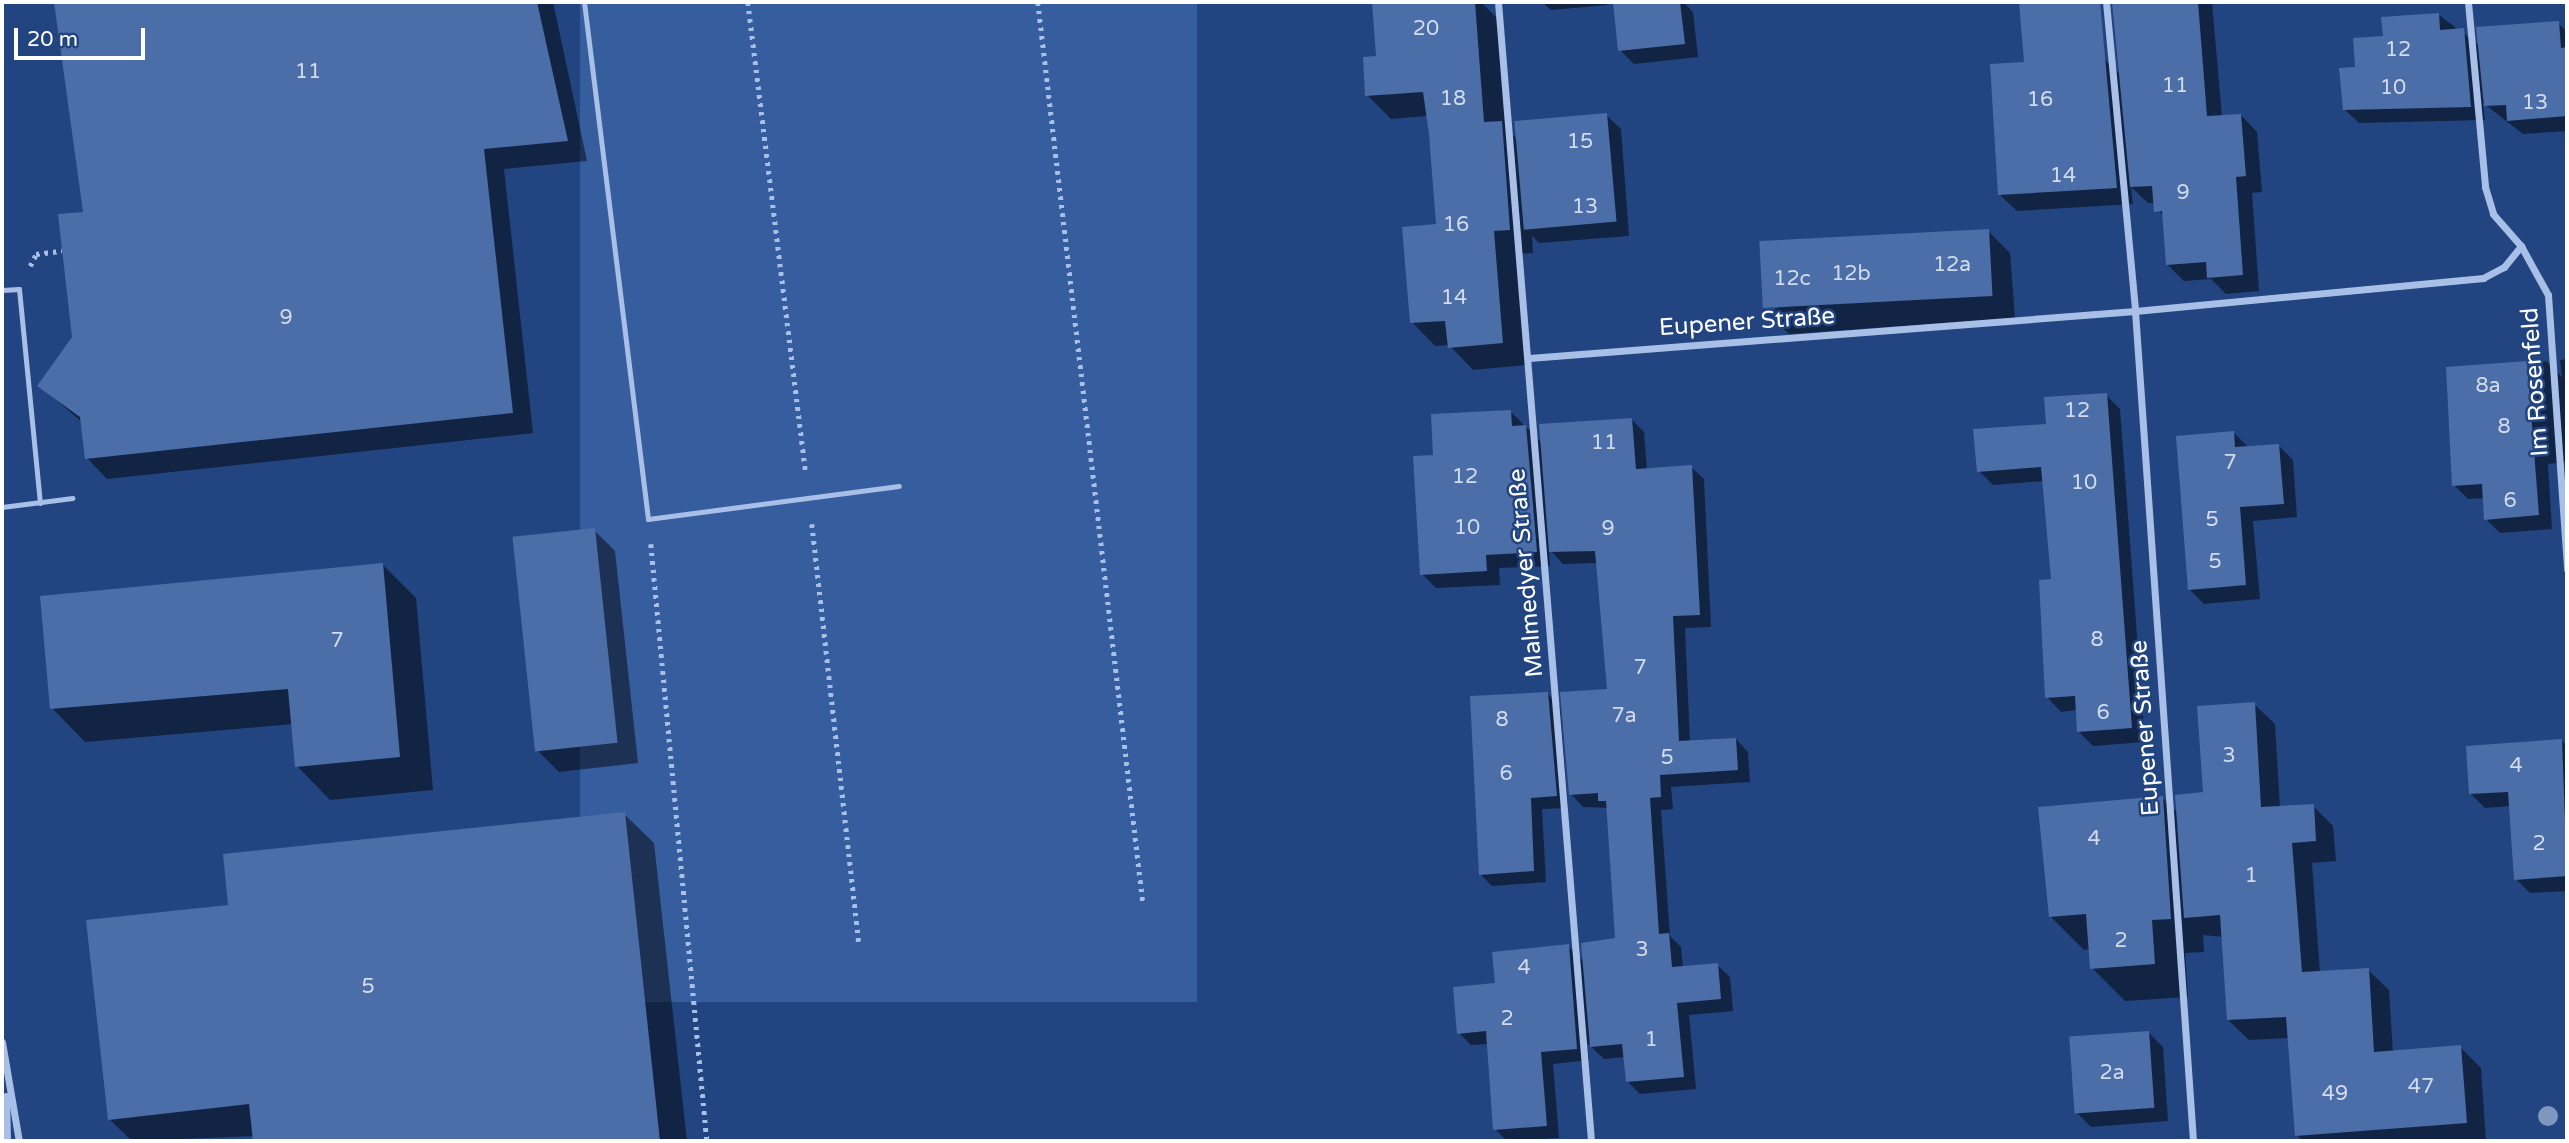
<!DOCTYPE html>
<meta charset="utf-8">
<style>
body{margin:0}
#map{position:relative;width:2569px;height:1143px;overflow:hidden;background:#224480;font-family:"Varela Round",sans-serif}
div>[style]{position:absolute}
.green>*{inset:0;background:#365d9e;transform-origin:0 0}
.shadow>*{inset:0;background:#0007}
.building>*{inset:0;background:#4b6ea9;transform-origin:0 0}
.path>*{height:4.5px;margin-top:-2.25px;transform-origin:0;background:repeating-linear-gradient(90deg,#a8c0e7 0 3.5px,transparent 0 8.5px)}
.lane>*{height:5px;margin:-2.5px;padding:0 2.5px;transform-origin:2.5px;border-radius:2.5px;background:#a8c0e7}
.street>*{height:7px;margin:-3.5px;padding:0 3.5px;transform-origin:3.5px;border-radius:3.5px;background:#a8c0e7}
.trees>*{width:20px;height:20px;margin:-10px;border-radius:50%;background:#7f97c0}
span{translate:-50% -50%;white-space:nowrap;text-align:center;line-height:1.15;-webkit-text-stroke:5px #224480;paint-order:stroke}
.number-label{font-size:21px;color:#d2dbea}
.number-label span{-webkit-text-stroke-width:0}
.street-label{font-size:24px;color:#fff}
.frame{position:absolute;inset:0;border:4px solid #fff;pointer-events:none}
.scale{position:absolute;left:14px;top:28px;width:131px;height:32px;box-sizing:border-box;border:4px solid #fff;border-top:0;padding-left:9px;font-size:21px;line-height:24px;white-space:nowrap;color:#fff;-webkit-text-stroke:5px #224480;paint-order:stroke}
</style>
<div id="map">
<div class="green">
<i style="left:580px;top:2px;width:617px;height:1000px"></i>
</div>
<div class="shadow">
<i style="clip-path:polygon(56px 2px,553px 2px,587px 161px,504px 169px,533px 433px,107px 479px,87px 458px,83px 423px,39px 385px,73px 338px,85px 213px)"></i>
<i style="clip-path:polygon(1481px 2px,1498px 19px,1506px 128px,1517px 139px,1606px 115px,1621px 129px,1629px 236px,1539px 243px,1532px 236px,1533px 253px,1517px 254px,1526px 365px,1473px 370px,1449px 345px,1435px 346px,1412px 322px,1438px 225px,1427px 116px,1391px 119px,1367px 95px,1378px 58px,1374px 3px)"></i>
<i style="clip-path:polygon(1542px 2px,1607px 2px,1607px 5px,1551px 10px)"></i>
<i style="clip-path:polygon(1683px 2px,1693px 12px,1698px 57px,1634px 64px,1620px 50px,1615px 4px)"></i>
<i style="clip-path:polygon(2020px 2px,2091px 2px,2096px 59px,2104px 59px,2121px 75px,2151px 56px,2147px 2px,2212px 2px,2222px 117px,2241px 115px,2257px 132px,2262px 192px,2252px 193px,2259px 291px,2226px 294px,2211px 279px,2184px 281px,2167px 264px,2165px 220px,2155px 203px,2148px 203px,2131px 187px,2133px 204px,2017px 211px,2000px 195px,2026px 64px)"></i>
<i style="clip-path:polygon(2439px 15px,2480px 46px,2558px 23px,2567px 32px,2567px 131px,2523px 134px,2483px 103px,2485px 120px,2359px 123px,2344px 109px,2357px 69px,2384px 38px)"></i>
<i style="clip-path:polygon(1988px 231px,2010px 253px,2015px 318px,1789px 334px,1767px 312px)"></i>
<i style="clip-path:polygon(2567px 359px,2566px 462px,2548px 464px,2552px 529px,2500px 533px,2486px 519px,2484px 498px,2468px 499px,2454px 485px,2448px 369px,2546px 361px,2562px 377px,2560px 360px)"></i>
<i style="clip-path:polygon(2106px 395px,2120px 409px,2145px 742px,2093px 746px,2079px 732px,2077px 710px,2061px 712px,2047px 697px,2052px 581px,2044px 481px,1993px 485px,1979px 471px)"></i>
<i style="clip-path:polygon(1510px 411px,1542px 443px,1631px 419px,1644px 432px,1647px 470px,1691px 467px,1704px 479px,1711px 627px,1685px 628px,1690px 742px,1736px 739px,1748px 752px,1750px 782px,1671px 787px,1673px 809px,1661px 810px,1670px 936px,1681px 947px,1683px 968px,1717px 965px,1730px 977px,1733px 1011px,1689px 1015px,1696px 1089px,1640px 1094px,1628px 1082px,1625px 1057px,1604px 1059px,1587px 1043px,1589px 1060px,1553px 1064px,1559px 1138px,1507px 1141px,1495px 1129px,1489px 1044px,1471px 1045px,1459px 1033px,1497px 985px,1568px 946px,1584px 962px,1617px 939px,1608px 808px,1583px 807px,1571px 794px,1609px 691px,1598px 563px,1563px 564px,1549px 549px,1550px 566px,1499px 568px,1500px 585px,1436px 588px,1422px 574px,1435px 456px)"></i>
<i style="clip-path:polygon(2234px 433px,2248px 447px,2279px 446px,2293px 460px,2297px 517px,2253px 521px,2260px 599px,2204px 604px,2190px 590px)"></i>
<i style="clip-path:polygon(594px 530px,615px 551px,638px 763px,559px 772px,538px 751px)"></i>
<i style="clip-path:polygon(382px 564px,416px 598px,433px 790px,330px 800px,297px 766px,293px 724px,85px 742px,52px 708px)"></i>
<i style="clip-path:polygon(1548px 694px,1560px 706px,1568px 808px,1542px 809px,1546px 882px,1492px 886px,1480px 874px)"></i>
<i style="clip-path:polygon(2254px 704px,2275px 724px,2280px 808px,2313px 806px,2333px 826px,2336px 861px,2312px 863px,2320px 973px,2368px 970px,2389px 990px,2393px 1052px,2460px 1047px,2481px 1068px,2486px 1141px,2303px 1141px,2297px 1135px,2289px 1038px,2249px 1040px,2228px 1020px,2223px 937px,2203px 935px,2204px 952px,2185px 953px,2188px 997px,2125px 1001px,2092px 968px,2091px 949px,2084px 950px,2050px 916px,2162px 798px,2178px 813px,2204px 794px)"></i>
<i style="clip-path:polygon(2562px 741px,2567px 746px,2567px 891px,2530px 893px,2516px 879px,2511px 806px,2485px 808px,2471px 794px)"></i>
<i style="clip-path:polygon(624px 814px,654px 843px,687px 1141px,255px 1141px,254px 1136px,132px 1141px,109px 1119px,230px 906px)"></i>
<i style="clip-path:polygon(2149px 1033px,2163px 1047px,2168px 1121px,2091px 1127px,2077px 1113px)"></i>
</div>
<div class="building">
<i style="clip-path:polygon(54px 2px,537px 2px,568px 141px,484px 149px,513px 413px,85px 459px,80px 417px,37px 386px,72px 337px,58px 214px,83px 212px)"></i>
<i style="clip-path:polygon(1372px 2px,1475px 2px,1484px 122px,1502px 121px,1510px 230px,1494px 231px,1503px 343px,1448px 348px,1445px 321px,1410px 323px,1402px 227px,1436px 224px,1429px 135px,1423px 92px,1365px 96px,1363px 57px,1376px 56px)"></i>
<i style="clip-path:polygon(1613px 2px,1680px 2px,1685px 44px,1618px 51px)"></i>
<i style="clip-path:polygon(2019px 2px,2100px 2px,2117px 188px,1998px 195px,1990px 64px,2024px 62px)"></i>
<i style="clip-path:polygon(2112px 2px,2198px 2px,2207px 116px,2241px 114px,2246px 176px,2236px 177px,2243px 275px,2207px 278px,2206px 262px,2166px 265px,2162px 211px,2154px 212px,2152px 186px,2130px 187px)"></i>
<i style="clip-path:polygon(2439px 13px,2440px 30px,2464px 28px,2471px 107px,2343px 110px,2339px 68px,2355px 67px,2353px 38px,2383px 36px,2381px 17px)"></i>
<i style="clip-path:polygon(2559px 21px,2561px 48px,2567px 47px,2567px 116px,2507px 121px,2506px 105px,2484px 106px,2476px 27px)"></i>
<i style="left:1607px;top:113px;width:109px;height:93px;rotate:85deg"></i>
<i style="left:1989px;top:229px;width:67px;height:230px;rotate:87deg"></i>
<i style="clip-path:polygon(2527px 361px,2539px 515px,2484px 520px,2482px 484px,2452px 486px,2446px 367px)"></i>
<i style="clip-path:polygon(2107px 393px,2132px 728px,2077px 732px,2075px 696px,2045px 698px,2039px 580px,2051px 579px,2041px 467px,1977px 472px,1973px 429px,2046px 424px,2044px 397px)"></i>
<i style="clip-path:polygon(1511px 410px,1512px 426px,1526px 425px,1537px 552px,1486px 555px,1487px 571px,1420px 575px,1413px 456px,1433px 455px,1431px 414px)"></i>
<i style="clip-path:polygon(1632px 418px,1636px 469px,1692px 465px,1700px 615px,1673px 616px,1679px 741px,1736px 738px,1738px 770px,1660px 775px,1661px 797px,1650px 798px,1659px 934px,1669px 933px,1672px 967px,1718px 963px,1721px 999px,1677px 1003px,1684px 1077px,1626px 1082px,1622px 1044px,1590px 1047px,1581px 943px,1615px 938px,1606px 801px,1598px 801px,1598px 793px,1569px 795px,1560px 692px,1607px 689px,1595px 551px,1549px 552px,1539px 424px)"></i>
<i style="clip-path:polygon(2234px 431px,2235px 447px,2279px 444px,2284px 504px,2240px 507px,2246px 585px,2188px 590px,2176px 436px)"></i>
<i style="left:595px;top:528px;width:216px;height:83px;rotate:84deg"></i>
<i style="clip-path:polygon(383px 563px,400px 757px,295px 767px,288px 689px,50px 709px,40px 596px)"></i>
<i style="clip-path:polygon(1548px 692px,1557px 796px,1531px 798px,1534px 871px,1479px 875px,1470px 696px)"></i>
<i style="clip-path:polygon(2255px 702px,2261px 807px,2314px 804px,2316px 841px,2292px 843px,2302px 972px,2369px 968px,2374px 1052px,2461px 1045px,2467px 1123px,2295px 1136px,2286px 1017px,2227px 1020px,2220px 915px,2184px 918px,2175px 795px,2203px 792px,2197px 706px)"></i>
<i style="clip-path:polygon(2562px 739px,2567px 876px,2514px 880px,2508px 792px,2469px 794px,2466px 746px)"></i>
<i style="clip-path:polygon(2163px 796px,2171px 919px,2152px 920px,2155px 964px,2090px 969px,2086px 914px,2049px 917px,2038px 807px)"></i>
<i style="clip-path:polygon(625px 812px,660px 1141px,253px 1141px,249px 1104px,108px 1120px,86px 920px,228px 905px,223px 854px)"></i>
<i style="clip-path:polygon(1569px 944px,1577px 1049px,1541px 1052px,1547px 1126px,1493px 1130px,1486px 1031px,1457px 1034px,1453px 987px,1495px 983px,1492px 952px)"></i>
<i style="left:2149px;top:1031px;width:77px;height:80px;rotate:86deg"></i>
</div>
<div class="path">
<i style="left:748px;top:2px;width:475px;rotate:83deg"></i>
<i style="left:1038px;top:2px;width:907px;rotate:83.35deg"></i>
<i style="left:30px;top:266px;width:13px;rotate:-63deg"></i>
<i style="left:36px;top:254px;width:26px;rotate:-7deg"></i>
<i style="left:812px;top:524px;width:421px;rotate:83.6deg"></i>
<i style="left:651px;top:544px;width:600px;rotate:84.64deg"></i>
</div>
<div class="lane">
<i style="left:584px;top:2px;width:521px;rotate:82.94deg"></i>
<i style="left:648px;top:519px;width:253px;rotate:-7.5deg"></i>
<i style="left:2px;top:290px;width:17px;rotate:-3deg"></i>
<i style="left:19px;top:289px;width:215px;rotate:84.4deg"></i>
<i style="left:2px;top:507px;width:71px;rotate:-7.3deg"></i>
</div>
<div class="street">
<i style="left:1498px;top:2px;width:1143px;rotate:85.33deg"></i>
<i style="left:2106px;top:2px;width:310px;rotate:84.6deg"></i>
<i style="left:2135px;top:311px;width:832px;rotate:86deg"></i>
<i style="left:2468px;top:2px;width:186px;rotate:84.7deg"></i>
<i style="left:2485px;top:187px;width:28px;rotate:73deg"></i>
<i style="left:2493px;top:214px;width:43px;rotate:48.8deg"></i>
<i style="left:2521px;top:246px;width:56px;rotate:61.1deg"></i>
<i style="left:2548px;top:295px;width:275px;rotate:86deg"></i>
<i style="left:1529px;top:358px;width:608px;rotate:-4.43deg"></i>
<i style="left:2135px;top:311px;width:350px;rotate:-5.4deg"></i>
<i style="left:2483px;top:278px;width:24px;rotate:-28deg"></i>
<i style="left:2504px;top:267px;width:27px;rotate:-51deg"></i>
<i style="left:2px;top:1042px;width:100px;rotate:80.3deg"></i>
<i style="left:6px;top:1096px;width:45px;rotate:88.7deg"></i>
</div>
<div class="trees">
<i style="left:2548px;top:1116px"></i>
</div>
<div class="number-label">
<span style="left:1426px;top:29px">20</span>
<span style="left:2398px;top:50px">12</span>
<span style="left:308px;top:72px">11</span>
<span style="left:2175px;top:86px">11</span>
<span style="left:2393px;top:88px">10</span>
<span style="left:1453px;top:99px">18</span>
<span style="left:2040px;top:100px">16</span>
<span style="left:2535px;top:103px">13</span>
<span style="left:1580px;top:142px">15</span>
<span style="left:2063px;top:176px">14</span>
<span style="left:2183px;top:193px">9</span>
<span style="left:1585px;top:207px">13</span>
<span style="left:1456px;top:225px">16</span>
<span style="left:1952px;top:265px">12a</span>
<span style="left:1851px;top:274px">12b</span>
<span style="left:1792px;top:279px">12c</span>
<span style="left:1454px;top:298px">14</span>
<span style="left:286px;top:318px">9</span>
<span style="left:2488px;top:386px">8a</span>
<span style="left:2077px;top:411px">12</span>
<span style="left:2504px;top:427px">8</span>
<span style="left:1604px;top:443px">11</span>
<span style="left:2230px;top:463px">7</span>
<span style="left:1465px;top:477px">12</span>
<span style="left:2084px;top:483px">10</span>
<span style="left:2510px;top:501px">6</span>
<span style="left:2212px;top:520px">5</span>
<span style="left:1467px;top:528px">10</span>
<span style="left:1608px;top:529px">9</span>
<span style="left:2215px;top:562px">5</span>
<span style="left:2097px;top:640px">8</span>
<span style="left:337px;top:641px">7</span>
<span style="left:1640px;top:668px">7</span>
<span style="left:2103px;top:713px">6</span>
<span style="left:1624px;top:716px">7a</span>
<span style="left:1502px;top:720px">8</span>
<span style="left:2229px;top:756px">3</span>
<span style="left:1667px;top:758px">5</span>
<span style="left:2516px;top:766px">4</span>
<span style="left:1506px;top:774px">6</span>
<span style="left:2094px;top:839px">4</span>
<span style="left:2539px;top:844px">2</span>
<span style="left:2251px;top:876px">1</span>
<span style="left:2121px;top:941px">2</span>
<span style="left:1642px;top:950px">3</span>
<span style="left:1524px;top:968px">4</span>
<span style="left:368px;top:987px">5</span>
<span style="left:1507px;top:1019px">2</span>
<span style="left:1651px;top:1040px">1</span>
<span style="left:2112px;top:1073px">2a</span>
<span style="left:2421px;top:1087px">47</span>
<span style="left:2335px;top:1094px">49</span>
</div>
<div class="street-label">
<span style="left:1747px;top:322px;rotate:-4deg">Eupener Straße</span>
<span style="left:2535px;top:382px;rotate:-94deg">Im Rosenfeld</span>
<span style="left:1526px;top:573px;rotate:-95deg">Malmedyer Straße</span>
<span style="left:2145px;top:728px;rotate:-94deg">Eupener Straße</span>
</div>
<div class="frame"></div>
<div class="scale">20 m</div>
</div>
